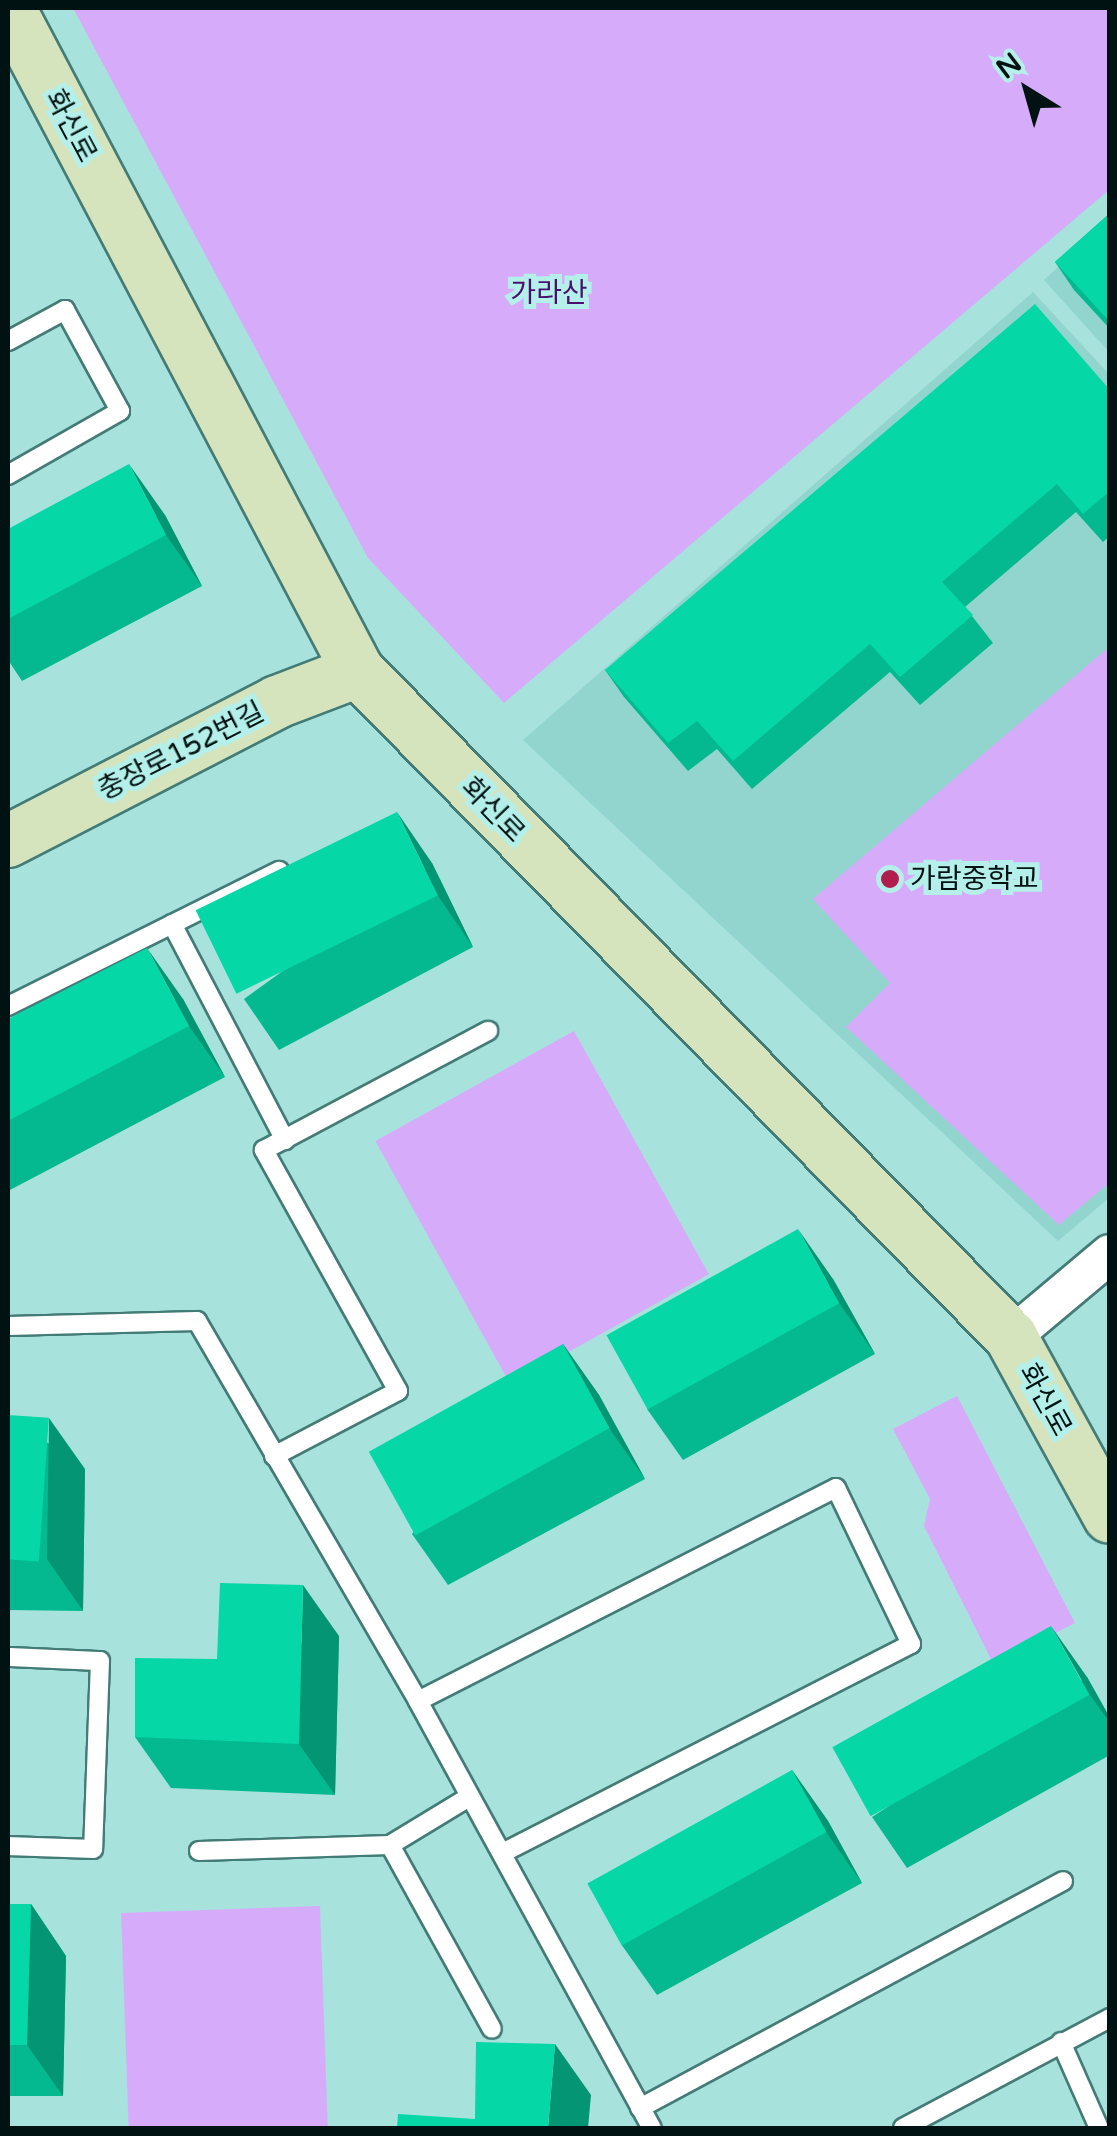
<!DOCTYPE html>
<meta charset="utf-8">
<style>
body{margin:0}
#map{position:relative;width:1117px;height:2136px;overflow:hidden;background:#a8e2dd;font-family:"Varela Round","Noto Sans KR",sans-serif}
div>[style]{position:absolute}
.built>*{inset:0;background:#92d5cf}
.green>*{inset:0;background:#d6abfa;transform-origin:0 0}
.roads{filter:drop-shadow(2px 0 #437b76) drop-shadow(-2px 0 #437b76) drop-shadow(0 2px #437b76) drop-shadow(0 -2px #437b76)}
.lane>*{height:18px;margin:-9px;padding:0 9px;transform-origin:9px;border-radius:9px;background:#fff}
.street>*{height:38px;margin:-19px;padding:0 19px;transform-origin:19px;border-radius:19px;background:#fff}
.secondary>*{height:52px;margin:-26px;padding:0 26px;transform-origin:26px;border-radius:26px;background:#d5e4bc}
.wall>*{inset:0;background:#04b98f}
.shaded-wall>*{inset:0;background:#049674}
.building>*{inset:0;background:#05d7a6;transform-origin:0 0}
.dots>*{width:28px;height:28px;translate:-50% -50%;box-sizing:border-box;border:5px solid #b4efea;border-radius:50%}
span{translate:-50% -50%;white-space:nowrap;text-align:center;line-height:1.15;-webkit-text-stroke:10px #b4efea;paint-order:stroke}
.street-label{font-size:28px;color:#001211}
.park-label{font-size:28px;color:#4a0e6c}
.poi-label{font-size:28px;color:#001211}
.left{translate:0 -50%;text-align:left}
.frame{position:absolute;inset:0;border:10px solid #001211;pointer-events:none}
.north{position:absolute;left:977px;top:40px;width:100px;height:100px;-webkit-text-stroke:8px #b4efea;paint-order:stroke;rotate:323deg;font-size:28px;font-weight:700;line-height:40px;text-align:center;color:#001211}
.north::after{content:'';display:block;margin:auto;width:35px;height:45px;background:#001211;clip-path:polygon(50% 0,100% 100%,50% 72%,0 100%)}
</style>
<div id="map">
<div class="built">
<i style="clip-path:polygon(1109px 220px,1109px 352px,1044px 280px)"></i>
<i style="clip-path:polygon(1033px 292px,1109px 374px,1109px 1198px,1058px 1241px,523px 740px)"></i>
</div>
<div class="green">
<i style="clip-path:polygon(73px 8px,1109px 8px,1109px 190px,504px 703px,368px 558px)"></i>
<i style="clip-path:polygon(1109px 647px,1109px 1183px,1059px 1225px,846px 1027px,890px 983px,813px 899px)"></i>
<i style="left:574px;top:1031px;width:278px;height:227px;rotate:61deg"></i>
<i style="clip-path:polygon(957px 1396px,1075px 1623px,994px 1665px,924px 1526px,930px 1499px,893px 1429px)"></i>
<i style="left:320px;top:1906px;width:222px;height:199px;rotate:88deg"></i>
</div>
<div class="roads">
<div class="lane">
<i style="left:8px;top:341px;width:65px;rotate:-28.5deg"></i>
<i style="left:65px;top:310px;width:115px;rotate:61.4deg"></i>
<i style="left:120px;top:411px;width:129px;rotate:150.3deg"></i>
<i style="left:172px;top:924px;width:244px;rotate:62.4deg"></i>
<i style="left:8px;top:1006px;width:303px;rotate:-26.5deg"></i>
<i style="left:8px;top:1326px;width:189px;rotate:-1.5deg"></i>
<i style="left:197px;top:1321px;width:440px;rotate:59.8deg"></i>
<i style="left:418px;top:1701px;width:487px;rotate:61.3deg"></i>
<i style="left:274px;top:1456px;width:140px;rotate:-27.7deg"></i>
<i style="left:398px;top:1391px;width:276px;rotate:-119.1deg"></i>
<i style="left:264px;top:1150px;width:254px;rotate:-28deg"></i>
<i style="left:8px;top:1657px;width:92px;rotate:2.5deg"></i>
<i style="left:100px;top:1661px;width:188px;rotate:92.1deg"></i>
<i style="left:93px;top:1849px;width:85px;rotate:-178deg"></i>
<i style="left:418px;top:1701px;width:469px;rotate:-27deg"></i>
<i style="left:836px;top:1488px;width:173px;rotate:64.3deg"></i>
<i style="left:911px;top:1644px;width:459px;rotate:152.9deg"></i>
<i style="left:390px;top:1845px;width:210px;rotate:61deg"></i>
<i style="left:199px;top:1851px;width:191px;rotate:-1.8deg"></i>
<i style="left:390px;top:1845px;width:92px;rotate:-31.3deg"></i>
<i style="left:1061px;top:2042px;width:94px;rotate:66.2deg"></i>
<i style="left:640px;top:2108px;width:480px;rotate:-28.2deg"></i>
<i style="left:903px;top:2128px;width:234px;rotate:-28deg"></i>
</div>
<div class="street">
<i style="left:1011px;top:1337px;width:129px;rotate:-40deg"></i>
</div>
<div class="secondary">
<i style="left:9px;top:8px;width:749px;rotate:62.24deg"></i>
<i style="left:358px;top:671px;width:933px;rotate:45.56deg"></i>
<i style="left:1011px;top:1337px;width:205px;rotate:61.2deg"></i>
<i style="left:8px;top:841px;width:303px;rotate:-27.3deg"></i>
<i style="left:277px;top:702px;width:87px;rotate:-20.9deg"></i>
</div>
</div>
<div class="wall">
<i style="clip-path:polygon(1110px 213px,1110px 329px,1074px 290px,1055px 262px)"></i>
<i style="clip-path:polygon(1110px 390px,1110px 536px,1103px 542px,1076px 512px,965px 607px,993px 643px,920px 705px,890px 672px,752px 789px,717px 749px,688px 771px,624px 697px,605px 670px)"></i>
<i style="clip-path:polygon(165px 515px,202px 586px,22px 681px,8px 660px,8px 529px)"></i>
<i style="clip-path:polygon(432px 863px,473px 947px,279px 1050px,244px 999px)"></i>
<i style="clip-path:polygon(183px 999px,225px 1077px,8px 1191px,8px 1019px)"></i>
<i style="clip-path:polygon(833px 1279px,875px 1354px,683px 1460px,647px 1409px)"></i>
<i style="clip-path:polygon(563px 1344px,599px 1395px,645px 1479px,448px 1585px,412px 1534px)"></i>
<i style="clip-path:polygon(8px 1415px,85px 1469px,83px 1611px,8px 1610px)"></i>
<i style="clip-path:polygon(339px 1636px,335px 1795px,171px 1788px,135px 1737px,217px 1659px)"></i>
<i style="clip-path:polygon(1087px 1677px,1110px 1718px,1110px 1755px,907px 1868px,872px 1817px)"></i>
<i style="clip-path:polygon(792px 1770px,828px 1821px,862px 1883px,657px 1995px,621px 1944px)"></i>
<i style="clip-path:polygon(8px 1904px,31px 1904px,66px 1956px,63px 2096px,8px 2096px)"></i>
</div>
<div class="shaded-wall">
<i style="clip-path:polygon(129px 464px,165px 515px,202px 586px,166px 535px)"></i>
<i style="clip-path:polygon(397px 812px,432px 863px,473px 947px,438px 896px)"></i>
<i style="clip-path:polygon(147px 948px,183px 999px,225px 1077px,189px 1026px)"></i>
<i style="clip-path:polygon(798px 1229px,833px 1279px,875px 1354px,839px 1303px)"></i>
<i style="clip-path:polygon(563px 1344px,599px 1395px,645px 1479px,609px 1428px)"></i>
<i style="clip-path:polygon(49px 1418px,85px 1469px,83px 1611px,47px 1559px)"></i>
<i style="clip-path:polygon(303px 1585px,339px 1636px,335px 1795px,299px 1744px)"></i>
<i style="clip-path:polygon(1051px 1626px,1087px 1677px,1110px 1718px,1110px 1723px,1090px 1695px)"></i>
<i style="clip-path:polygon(792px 1770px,828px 1821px,862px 1883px,826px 1832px)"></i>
<i style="clip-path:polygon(31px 1904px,66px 1956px,63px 2096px,27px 2045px)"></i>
<i style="clip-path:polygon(555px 2044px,591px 2095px,588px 2128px,548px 2128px)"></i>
</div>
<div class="building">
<i style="clip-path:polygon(1110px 213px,1110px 322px,1055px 262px)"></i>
<i style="clip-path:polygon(1035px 304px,1110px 390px,1110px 491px,1083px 514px,1057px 484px,942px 582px,973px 615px,900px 677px,870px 644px,733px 761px,697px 721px,668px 743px,605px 670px)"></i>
<i style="clip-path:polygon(129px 464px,166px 535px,8px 619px,8px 529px)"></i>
<i style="left:397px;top:812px;width:93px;height:224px;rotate:64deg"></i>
<i style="clip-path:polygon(147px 948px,189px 1026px,8px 1121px,8px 1019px)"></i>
<i style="left:798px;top:1229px;width:85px;height:219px;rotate:61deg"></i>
<i style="left:563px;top:1344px;width:96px;height:222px;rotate:61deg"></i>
<i style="left:8px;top:1415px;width:41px;height:144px;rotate:4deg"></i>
<i style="clip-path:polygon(220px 1583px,303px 1585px,299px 1744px,135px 1737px,135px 1658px,217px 1659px)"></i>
<i style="left:1051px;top:1626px;width:79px;height:250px;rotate:61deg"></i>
<i style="left:792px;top:1770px;width:71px;height:234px;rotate:61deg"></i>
<i style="clip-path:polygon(8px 1904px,31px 1904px,27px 2045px,8px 2045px)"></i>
<i style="clip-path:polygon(476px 2042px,555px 2044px,548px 2128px,397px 2128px,398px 2114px,475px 2119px)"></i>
</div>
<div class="dots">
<i style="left:890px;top:879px;background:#af1e4c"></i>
</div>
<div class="street-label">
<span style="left:71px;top:126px;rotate:62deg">화신로</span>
<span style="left:181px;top:751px;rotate:-27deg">충장로152번길</span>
<span style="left:493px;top:810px;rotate:46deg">화신로</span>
<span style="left:1045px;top:1400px;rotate:61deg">화신로</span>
</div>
<div class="park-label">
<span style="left:549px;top:293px">가라산</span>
</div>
<div class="poi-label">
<span class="left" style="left:910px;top:879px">가람중학교</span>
</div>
<div class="frame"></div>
<div class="north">N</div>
</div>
